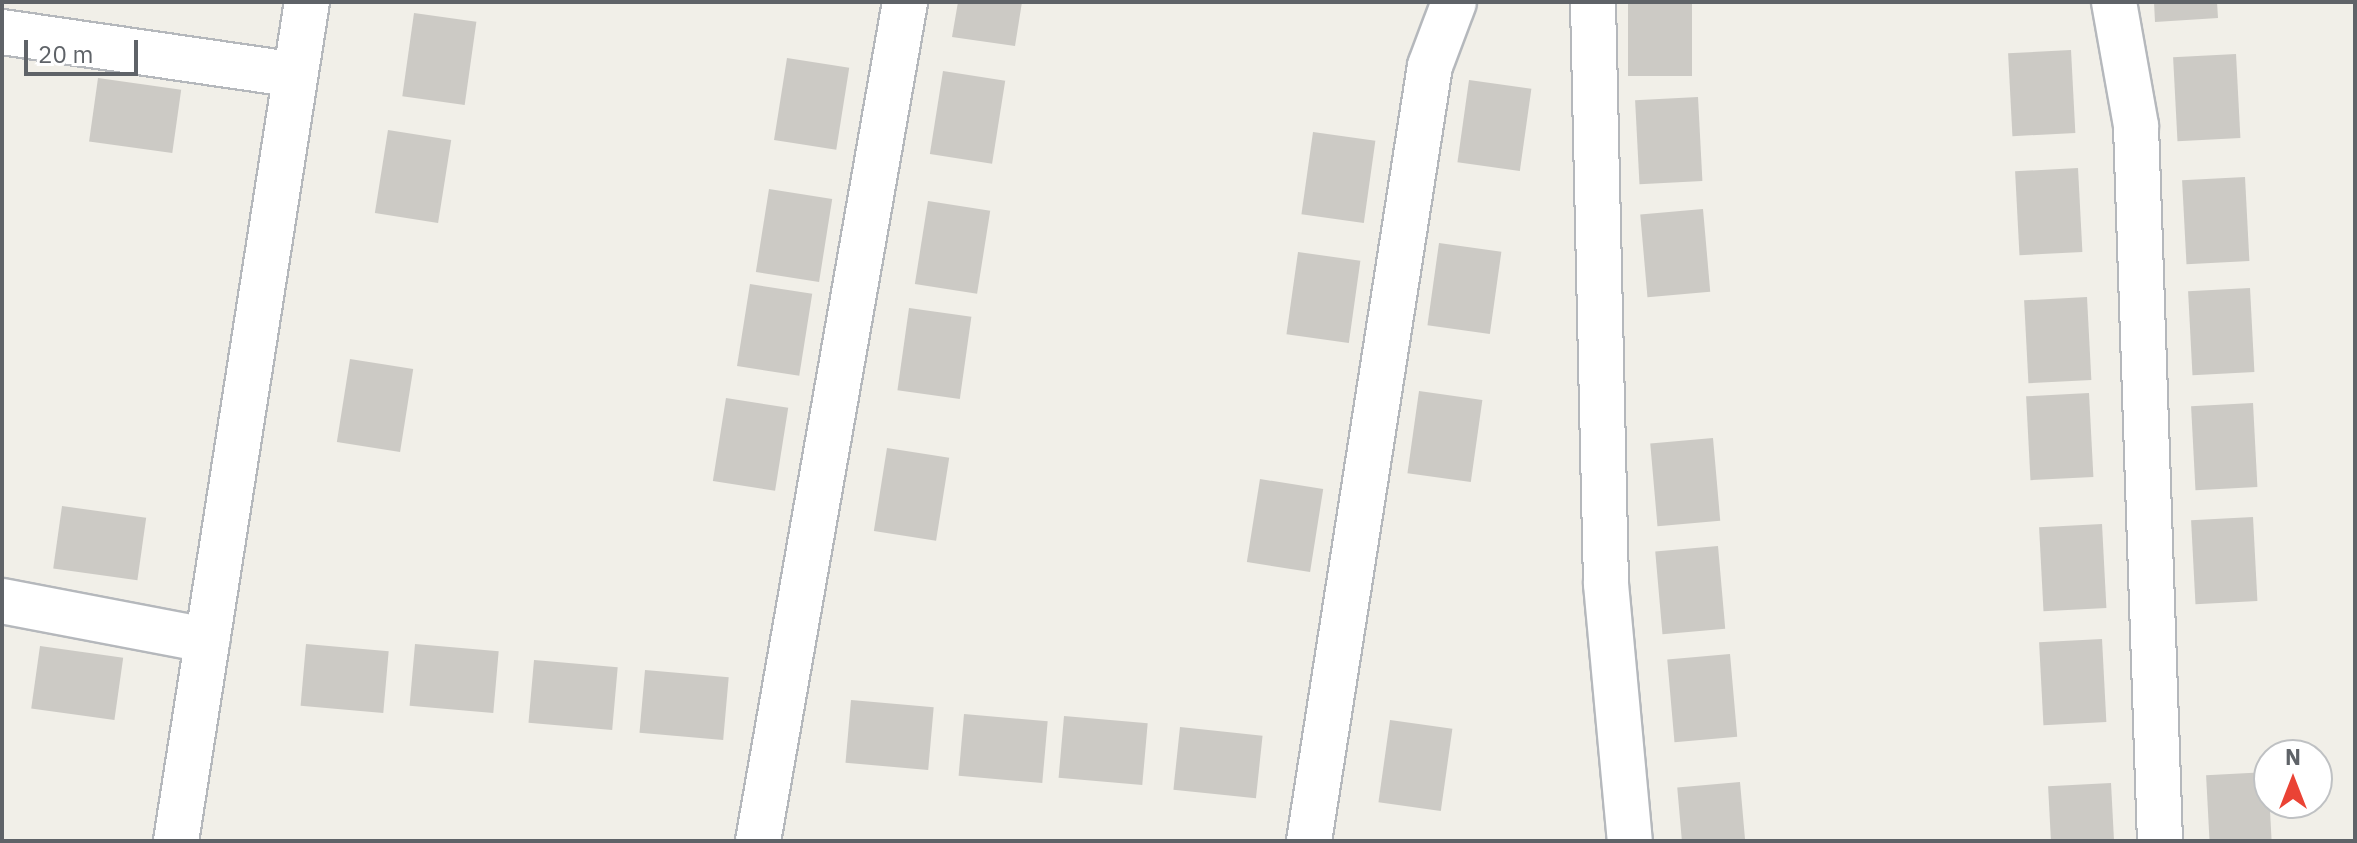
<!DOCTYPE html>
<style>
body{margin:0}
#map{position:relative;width:2357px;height:843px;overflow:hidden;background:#f1efe8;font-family:"IBM Plex Sans",sans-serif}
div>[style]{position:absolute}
.building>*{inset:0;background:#cccac5;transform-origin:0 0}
.roads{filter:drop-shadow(2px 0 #b5b8bc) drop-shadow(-2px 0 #b5b8bc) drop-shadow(0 2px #b5b8bc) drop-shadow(0 -2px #b5b8bc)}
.minor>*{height:44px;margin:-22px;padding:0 22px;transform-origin:22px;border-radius:22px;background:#fff}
span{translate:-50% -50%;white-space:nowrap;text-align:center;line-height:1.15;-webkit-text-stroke:6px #fff;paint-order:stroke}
.frame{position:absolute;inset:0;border:4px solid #5f6368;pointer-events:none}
.north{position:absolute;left:2253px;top:739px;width:80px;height:80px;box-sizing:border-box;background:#fff;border:2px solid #bfc1c3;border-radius:50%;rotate:0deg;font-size:22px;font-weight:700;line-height:32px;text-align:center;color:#5f6368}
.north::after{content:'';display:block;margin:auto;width:28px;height:36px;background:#ea4335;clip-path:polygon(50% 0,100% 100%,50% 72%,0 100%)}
.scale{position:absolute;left:24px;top:40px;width:114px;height:36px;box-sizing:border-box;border:4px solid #5f6368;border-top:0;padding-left:10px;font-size:24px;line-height:28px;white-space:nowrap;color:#5f6368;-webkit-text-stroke:6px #fff;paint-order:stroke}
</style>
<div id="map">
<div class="building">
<i style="clip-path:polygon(958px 2px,1022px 2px,1015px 46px,952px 37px)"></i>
<i style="left:1628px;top:2px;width:64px;height:74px"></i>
<i style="clip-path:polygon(2154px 2px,2217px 2px,2218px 18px,2155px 22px)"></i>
<i style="left:414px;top:13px;width:63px;height:84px;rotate:8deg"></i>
<i style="left:2071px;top:50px;width:83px;height:63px;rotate:87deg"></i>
<i style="left:2236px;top:54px;width:84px;height:63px;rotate:87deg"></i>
<i style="left:787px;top:58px;width:63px;height:83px;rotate:9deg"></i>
<i style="left:943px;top:71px;width:63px;height:84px;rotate:9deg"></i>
<i style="left:98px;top:78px;width:84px;height:64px;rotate:8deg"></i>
<i style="left:1469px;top:80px;width:63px;height:83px;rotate:8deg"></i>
<i style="left:1698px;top:97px;width:84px;height:63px;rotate:87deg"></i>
<i style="left:388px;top:130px;width:64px;height:84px;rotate:9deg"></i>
<i style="left:1313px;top:132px;width:63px;height:83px;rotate:8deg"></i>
<i style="left:2078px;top:168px;width:84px;height:63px;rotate:87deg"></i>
<i style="left:2245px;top:177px;width:84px;height:63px;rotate:87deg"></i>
<i style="left:769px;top:189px;width:64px;height:84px;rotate:9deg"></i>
<i style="left:928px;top:201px;width:63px;height:84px;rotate:9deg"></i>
<i style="left:1703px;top:209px;width:83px;height:63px;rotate:85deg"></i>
<i style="left:1439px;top:243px;width:63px;height:83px;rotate:8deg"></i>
<i style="left:1298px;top:252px;width:63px;height:83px;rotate:8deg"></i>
<i style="left:750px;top:284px;width:63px;height:83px;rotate:9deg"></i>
<i style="left:2250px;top:288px;width:84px;height:62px;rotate:87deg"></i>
<i style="left:2087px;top:297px;width:83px;height:63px;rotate:87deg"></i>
<i style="left:909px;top:308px;width:63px;height:83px;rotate:8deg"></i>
<i style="left:350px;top:359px;width:64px;height:84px;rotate:9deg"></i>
<i style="left:1419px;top:391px;width:64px;height:83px;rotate:8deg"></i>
<i style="left:2089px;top:393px;width:84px;height:63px;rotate:87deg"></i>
<i style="left:726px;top:398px;width:63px;height:84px;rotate:9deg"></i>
<i style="left:2253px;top:403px;width:84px;height:62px;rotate:87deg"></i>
<i style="left:1713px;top:438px;width:83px;height:63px;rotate:85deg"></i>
<i style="left:887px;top:448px;width:63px;height:84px;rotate:9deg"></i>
<i style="left:1260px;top:479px;width:64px;height:84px;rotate:9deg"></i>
<i style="left:62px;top:506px;width:85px;height:63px;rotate:8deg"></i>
<i style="left:2253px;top:517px;width:84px;height:62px;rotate:87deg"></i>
<i style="left:2102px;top:524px;width:84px;height:63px;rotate:87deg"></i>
<i style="left:1718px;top:546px;width:83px;height:63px;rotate:85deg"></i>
<i style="left:2102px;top:639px;width:83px;height:63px;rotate:87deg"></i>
<i style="left:306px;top:644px;width:83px;height:62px;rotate:5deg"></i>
<i style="left:415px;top:644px;width:84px;height:62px;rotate:5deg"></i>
<i style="left:40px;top:646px;width:84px;height:63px;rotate:8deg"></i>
<i style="left:1730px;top:654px;width:83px;height:63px;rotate:85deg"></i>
<i style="left:534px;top:660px;width:84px;height:63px;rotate:5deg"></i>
<i style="left:645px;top:670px;width:84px;height:63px;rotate:5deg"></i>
<i style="left:851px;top:700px;width:83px;height:63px;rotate:5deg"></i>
<i style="left:964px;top:714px;width:84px;height:62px;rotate:5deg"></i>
<i style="left:1064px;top:716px;width:84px;height:62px;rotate:5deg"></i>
<i style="left:1390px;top:720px;width:63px;height:83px;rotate:8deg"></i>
<i style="left:1180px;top:727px;width:83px;height:63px;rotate:6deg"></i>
<i style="left:2268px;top:772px;width:69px;height:62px;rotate:87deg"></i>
<i style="left:1740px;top:782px;width:59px;height:63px;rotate:85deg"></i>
<i style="left:2111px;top:783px;width:58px;height:63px;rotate:87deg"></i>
</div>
<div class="roads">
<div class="minor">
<i style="left:1593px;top:2px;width:582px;rotate:88.72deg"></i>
<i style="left:1606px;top:584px;width:258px;rotate:84.7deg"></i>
<i style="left:2114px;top:2px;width:126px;rotate:79.9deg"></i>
<i style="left:2136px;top:126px;width:715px;rotate:88.08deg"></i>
<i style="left:2px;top:32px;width:296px;rotate:8.3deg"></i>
<i style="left:2px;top:601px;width:209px;rotate:10.8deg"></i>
<i style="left:176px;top:841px;width:849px;rotate:-81.13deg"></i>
<i style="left:758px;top:841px;width:852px;rotate:-80.06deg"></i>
<i style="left:1309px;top:841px;width:784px;rotate:-81.13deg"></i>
<i style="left:1430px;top:66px;width:68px;rotate:-69.4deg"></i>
</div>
</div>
<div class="frame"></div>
<div class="north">N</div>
<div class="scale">20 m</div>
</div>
